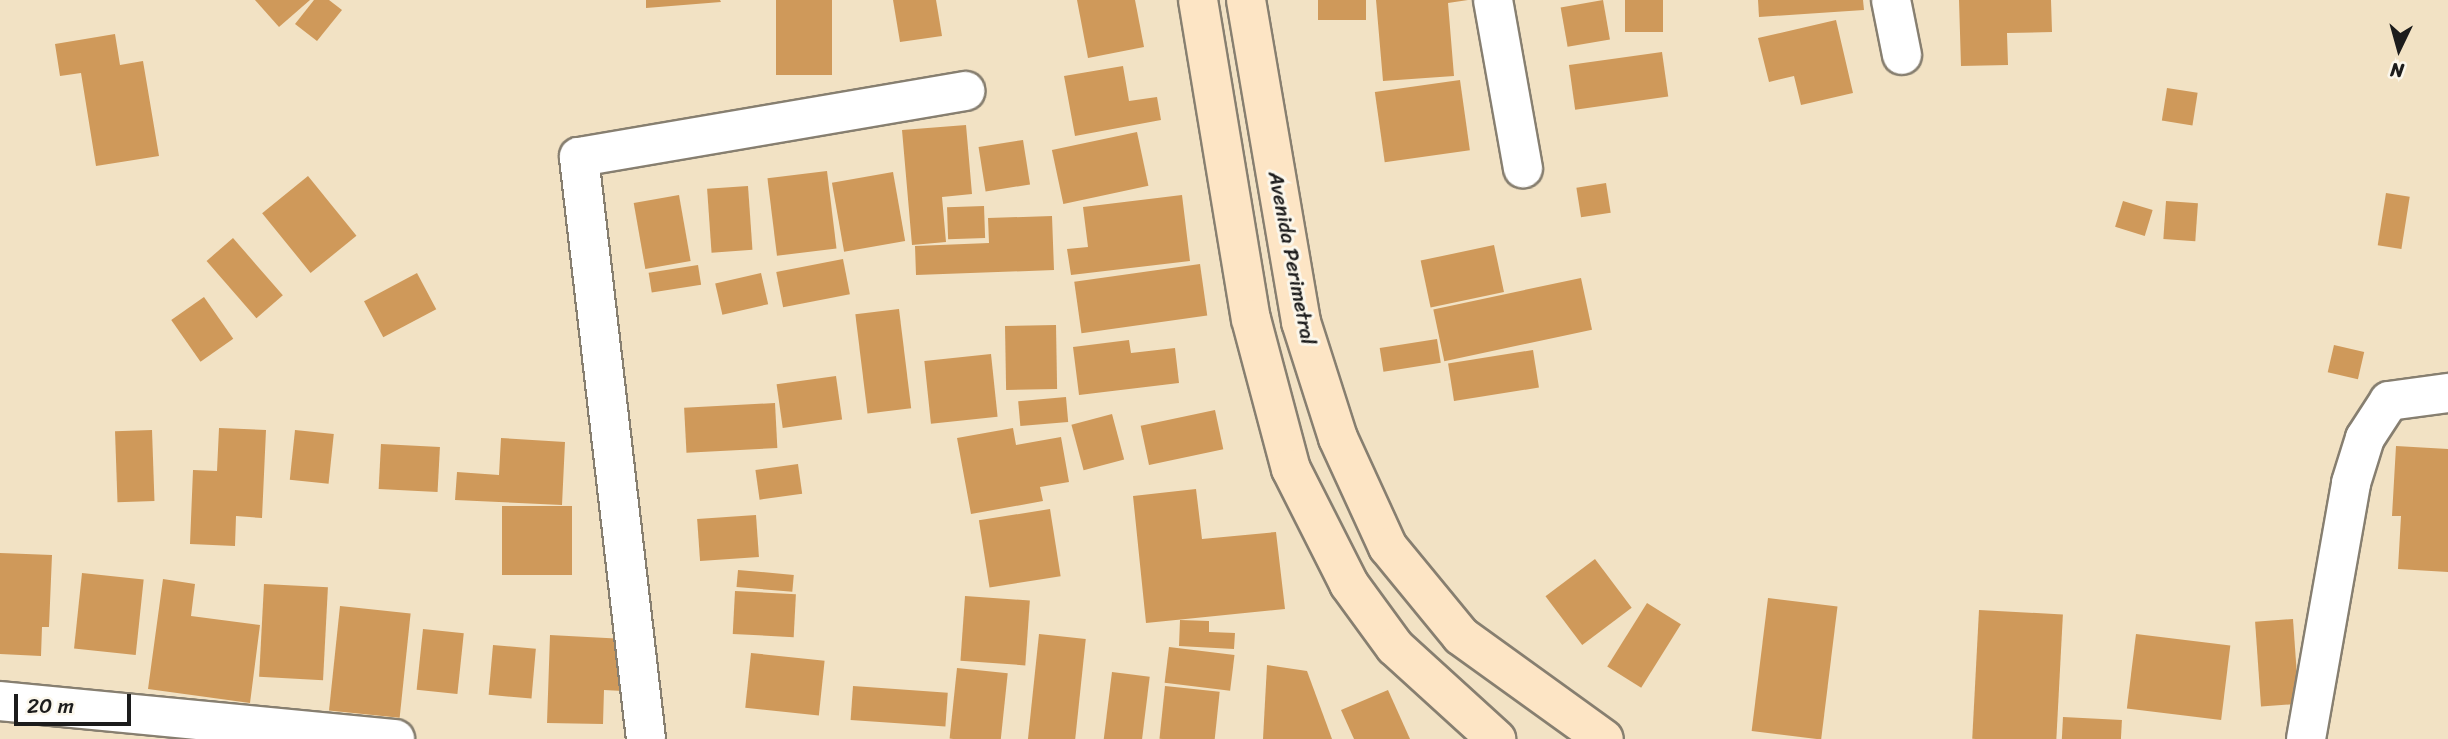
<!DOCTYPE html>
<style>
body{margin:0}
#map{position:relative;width:2448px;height:739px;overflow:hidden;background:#f2e2c4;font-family:Sriracha,sans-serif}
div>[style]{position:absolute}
.building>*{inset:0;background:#cf995a;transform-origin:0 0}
.roads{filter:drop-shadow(2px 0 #877f70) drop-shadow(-2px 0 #877f70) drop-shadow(0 2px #877f70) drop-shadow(0 -2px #877f70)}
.street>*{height:38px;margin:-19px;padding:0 19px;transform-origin:19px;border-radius:19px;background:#fff}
.secondary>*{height:38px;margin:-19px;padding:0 19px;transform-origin:19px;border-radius:19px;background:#fde5c5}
span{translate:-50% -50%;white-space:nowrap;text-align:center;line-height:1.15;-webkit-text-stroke:6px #fbf7ec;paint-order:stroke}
.street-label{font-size:21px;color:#1c1c1c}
.north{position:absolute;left:2364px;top:14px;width:70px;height:70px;-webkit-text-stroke:5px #fbf7ec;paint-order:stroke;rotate:185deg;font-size:19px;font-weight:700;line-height:28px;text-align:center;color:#1c1c1c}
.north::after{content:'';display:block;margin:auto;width:24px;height:32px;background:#1c1c1c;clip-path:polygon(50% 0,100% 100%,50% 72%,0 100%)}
.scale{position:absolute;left:14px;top:694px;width:117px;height:32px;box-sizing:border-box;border:4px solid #1c1c1c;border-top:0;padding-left:9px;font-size:21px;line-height:24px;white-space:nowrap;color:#1c1c1c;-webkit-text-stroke:5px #fbf7ec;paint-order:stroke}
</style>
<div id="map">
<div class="building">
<i style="clip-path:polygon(255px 0,310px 0,279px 27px)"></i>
<i style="clip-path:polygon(314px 0,329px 0,342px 10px,317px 41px,295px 24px)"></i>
<i style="clip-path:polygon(646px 0,720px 0,721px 2px,646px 8px)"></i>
<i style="left:776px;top:0;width:56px;height:75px"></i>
<i style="clip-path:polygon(893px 0,936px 0,942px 36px,900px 42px)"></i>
<i style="clip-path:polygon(1077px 0,1135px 0,1144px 47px,1088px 58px)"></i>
<i style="left:1318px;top:0;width:48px;height:20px"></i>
<i style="clip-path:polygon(1376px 0,1468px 0,1448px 3px,1454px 76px,1383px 81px)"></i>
<i style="left:1603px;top:0;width:40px;height:43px;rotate:80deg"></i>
<i style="left:1625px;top:0;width:38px;height:32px"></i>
<i style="clip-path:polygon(1758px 0,1863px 0,1864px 10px,1759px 17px)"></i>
<i style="clip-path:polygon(1959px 0,2051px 0,2052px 32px,2007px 33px,2008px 65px,1961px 66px)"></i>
<i style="clip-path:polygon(1836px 20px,1853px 93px,1801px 105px,1794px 76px,1769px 82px,1758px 38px)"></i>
<i style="clip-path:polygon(115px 34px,120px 65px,143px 61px,159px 156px,96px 166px,81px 73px,60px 76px,55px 44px)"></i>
<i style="left:1662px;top:52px;width:45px;height:94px;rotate:82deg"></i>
<i style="clip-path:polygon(1123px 66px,1129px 101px,1157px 97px,1161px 120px,1075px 136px,1064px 76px)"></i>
<i style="left:1460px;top:80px;width:71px;height:86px;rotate:82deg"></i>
<i style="left:2167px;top:88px;width:31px;height:33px;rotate:9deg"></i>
<i style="clip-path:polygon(966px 125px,972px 194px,942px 197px,946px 242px,912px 245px,902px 130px)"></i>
<i style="left:1137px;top:132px;width:55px;height:87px;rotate:78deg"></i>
<i style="left:1023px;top:140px;width:45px;height:45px;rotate:81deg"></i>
<i style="left:827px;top:171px;width:78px;height:60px;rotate:83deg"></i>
<i style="left:893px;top:172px;width:70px;height:62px;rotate:80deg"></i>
<i style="left:308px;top:176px;width:77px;height:59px;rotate:51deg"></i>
<i style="left:1606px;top:183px;width:30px;height:30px;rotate:81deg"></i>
<i style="left:748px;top:186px;width:64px;height:41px;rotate:86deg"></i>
<i style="left:2386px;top:193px;width:24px;height:53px;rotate:9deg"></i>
<i style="left:679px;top:195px;width:67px;height:46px;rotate:80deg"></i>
<i style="clip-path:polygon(1182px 195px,1190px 261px,1071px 275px,1067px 249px,1088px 247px,1083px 207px)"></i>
<i style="left:2123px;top:201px;width:31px;height:27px;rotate:17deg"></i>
<i style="left:2166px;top:201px;width:32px;height:38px;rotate:4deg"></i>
<i style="left:984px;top:206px;width:32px;height:37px;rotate:88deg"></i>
<i style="clip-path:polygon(1052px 216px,1054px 270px,916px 275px,915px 246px,989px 243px,988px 218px)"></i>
<i style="left:233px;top:238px;width:76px;height:35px;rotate:49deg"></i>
<i style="left:1494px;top:245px;width:48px;height:75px;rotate:78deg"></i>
<i style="left:843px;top:259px;width:36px;height:68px;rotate:79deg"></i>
<i style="left:1200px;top:264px;width:52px;height:127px;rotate:82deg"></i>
<i style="left:698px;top:265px;width:20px;height:50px;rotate:81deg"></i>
<i style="left:417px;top:273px;width:41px;height:60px;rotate:62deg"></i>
<i style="left:761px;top:273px;width:32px;height:47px;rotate:77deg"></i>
<i style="left:1581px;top:278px;width:53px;height:151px;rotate:78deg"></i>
<i style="left:204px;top:297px;width:51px;height:40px;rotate:55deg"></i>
<i style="left:899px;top:309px;width:100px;height:44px;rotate:83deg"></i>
<i style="left:1056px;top:325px;width:64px;height:51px;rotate:89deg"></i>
<i style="left:1437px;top:339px;width:24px;height:58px;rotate:81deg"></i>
<i style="clip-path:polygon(1129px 340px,1131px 353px,1175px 348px,1179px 383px,1079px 395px,1073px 347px)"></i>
<i style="left:2334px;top:345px;width:31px;height:28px;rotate:13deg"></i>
<i style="left:1533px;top:350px;width:38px;height:86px;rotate:81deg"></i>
<i style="left:991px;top:354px;width:63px;height:67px;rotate:84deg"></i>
<i style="left:836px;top:376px;width:44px;height:60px;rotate:82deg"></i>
<i style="left:1066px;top:397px;width:25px;height:48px;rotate:85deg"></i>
<i style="left:775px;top:403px;width:45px;height:91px;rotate:87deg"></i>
<i style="left:1215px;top:410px;width:40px;height:76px;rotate:78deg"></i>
<i style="left:1112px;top:414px;width:47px;height:42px;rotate:75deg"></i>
<i style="clip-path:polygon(219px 428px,266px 430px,262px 518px,236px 516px,235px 546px,190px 544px,193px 470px,217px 471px)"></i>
<i style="clip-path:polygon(1013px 428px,1016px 445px,1061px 437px,1069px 482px,1040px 487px,1043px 501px,971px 514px,957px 438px)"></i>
<i style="left:152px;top:430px;width:71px;height:37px;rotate:88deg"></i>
<i style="left:295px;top:430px;width:39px;height:50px;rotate:6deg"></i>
<i style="clip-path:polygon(501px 438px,565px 442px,562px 505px,455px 500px,457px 472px,499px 475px)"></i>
<i style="left:381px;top:444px;width:59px;height:45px;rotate:3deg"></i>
<i style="clip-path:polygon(2396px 446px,2448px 449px,2448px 572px,2398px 569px,2401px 516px,2392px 516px)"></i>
<i style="left:798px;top:464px;width:30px;height:43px;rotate:82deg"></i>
<i style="clip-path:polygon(1196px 489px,1202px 539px,1276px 532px,1285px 609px,1146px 623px,1133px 496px)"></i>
<i style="left:502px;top:506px;width:70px;height:69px"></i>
<i style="left:1050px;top:509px;width:68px;height:72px;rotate:81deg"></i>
<i style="left:756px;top:515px;width:42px;height:59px;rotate:86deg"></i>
<i style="clip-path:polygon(0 553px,52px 555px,49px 627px,42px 627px,41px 656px,0 654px)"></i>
<i style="left:1595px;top:559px;width:61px;height:62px;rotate:53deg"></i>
<i style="left:738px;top:570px;width:56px;height:17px;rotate:5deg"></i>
<i style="left:82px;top:573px;width:62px;height:76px;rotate:6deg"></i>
<i style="clip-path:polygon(163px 579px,195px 584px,191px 616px,260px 625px,250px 703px,148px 689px)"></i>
<i style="left:264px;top:584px;width:64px;height:93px;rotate:3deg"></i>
<i style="left:735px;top:591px;width:61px;height:43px;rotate:3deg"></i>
<i style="left:965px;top:596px;width:65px;height:65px;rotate:4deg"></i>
<i style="left:1768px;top:598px;width:70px;height:134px;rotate:7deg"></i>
<i style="left:1647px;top:603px;width:40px;height:75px;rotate:32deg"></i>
<i style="left:340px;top:606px;width:71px;height:105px;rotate:6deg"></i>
<i style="left:1979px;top:610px;width:84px;height:129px;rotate:3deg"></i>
<i style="left:2293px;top:619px;width:85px;height:38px;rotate:86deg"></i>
<i style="clip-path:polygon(1180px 620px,1209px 621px,1209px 632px,1235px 633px,1234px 649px,1179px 646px)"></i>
<i style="left:423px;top:629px;width:41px;height:61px;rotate:6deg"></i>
<i style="left:1039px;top:634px;width:47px;height:106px;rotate:6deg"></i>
<i style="left:2136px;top:634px;width:95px;height:75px;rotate:7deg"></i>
<i style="clip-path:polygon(550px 635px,625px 639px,623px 691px,604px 690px,603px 724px,547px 723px)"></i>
<i style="left:493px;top:645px;width:43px;height:50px;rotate:5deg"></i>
<i style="left:1169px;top:647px;width:66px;height:36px;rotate:7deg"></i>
<i style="left:751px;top:653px;width:74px;height:55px;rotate:6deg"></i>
<i style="clip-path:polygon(1267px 665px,1307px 671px,1332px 739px,1263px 739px)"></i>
<i style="left:957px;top:668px;width:51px;height:71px;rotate:6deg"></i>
<i style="left:1112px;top:672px;width:38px;height:68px;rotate:7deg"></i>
<i style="left:853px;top:686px;width:95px;height:34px;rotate:4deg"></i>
<i style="left:1165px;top:686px;width:55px;height:53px;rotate:6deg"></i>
<i style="clip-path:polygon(1388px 690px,1410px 739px,1354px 739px,1341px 710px)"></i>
<i style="left:2063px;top:717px;width:59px;height:22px;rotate:3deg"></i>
</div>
<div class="roads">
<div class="street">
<i style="left:1493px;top:0;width:171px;rotate:79.9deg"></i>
<i style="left:1891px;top:0;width:56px;rotate:78.7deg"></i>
<i style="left:0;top:701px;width:397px;rotate:5.5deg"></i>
<i style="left:646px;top:739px;width:586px;rotate:-96.57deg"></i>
<i style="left:579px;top:157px;width:392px;rotate:-9.7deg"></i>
<i style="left:2306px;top:739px;width:260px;rotate:-80deg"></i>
<i style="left:2351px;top:483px;width:47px;rotate:-72.7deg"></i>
<i style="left:2365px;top:438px;width:44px;rotate:-57deg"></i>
<i style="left:2389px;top:401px;width:60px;rotate:-7.7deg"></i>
</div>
<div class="secondary">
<i style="left:1198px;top:0;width:323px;rotate:80.6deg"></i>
<i style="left:1251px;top:319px;width:155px;rotate:75.1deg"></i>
<i style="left:1291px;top:469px;width:129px;rotate:63.2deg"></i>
<i style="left:1349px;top:584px;width:78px;rotate:53.9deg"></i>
<i style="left:1395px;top:647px;width:137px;rotate:42.3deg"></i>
<i style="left:1246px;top:0;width:327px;rotate:80.3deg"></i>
<i style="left:1301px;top:322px;width:122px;rotate:72.3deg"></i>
<i style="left:1338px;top:438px;width:120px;rotate:65.4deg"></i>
<i style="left:1388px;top:547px;width:115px;rotate:50.6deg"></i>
<i style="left:1461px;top:636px;width:176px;rotate:35.8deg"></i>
</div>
</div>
<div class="street-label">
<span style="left:1292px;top:258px;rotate:79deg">Avenida Perimetral</span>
</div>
<div class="north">N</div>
<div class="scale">20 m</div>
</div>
